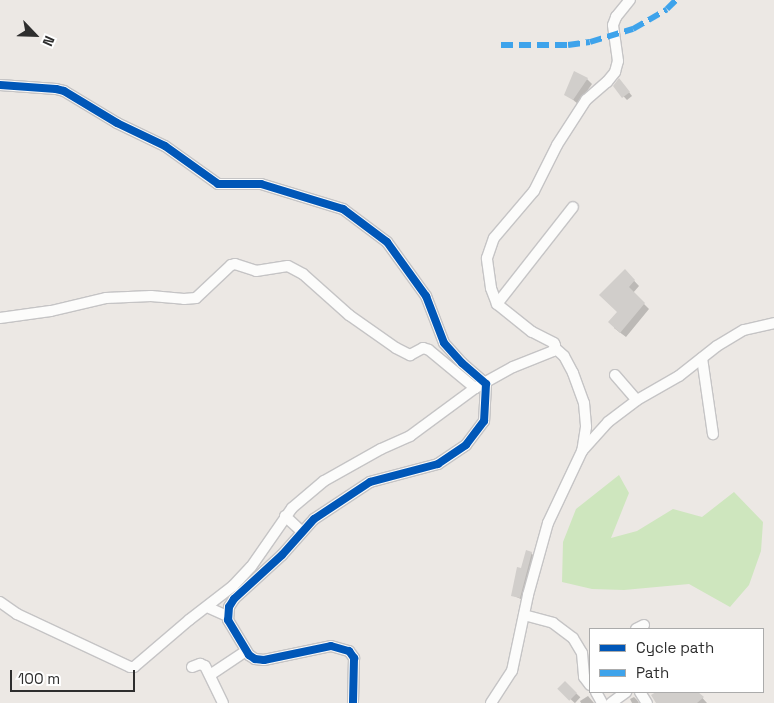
<!DOCTYPE html>
<style>
body{margin:0}
#map{position:relative;width:774px;height:703px;overflow:hidden;background:#ece8e4;font-family:"Space Grotesk",sans-serif}
div>[style]{position:absolute}
.green>*{inset:0;background:#cee6be}
.shadow>*{inset:0;background:#0003;transform-origin:0 0}
.building>*{inset:0;background:#d1cecb;transform-origin:0 0}
.roads{filter:drop-shadow(1px 0 #c5c4c5) drop-shadow(-1px 0 #c5c4c5) drop-shadow(0 1px #c5c4c5) drop-shadow(0 -1px #c5c4c5)}
.minor>*{height:10px;margin:-5px;padding:0 5px;transform-origin:5px;border-radius:5px;background:#fcfcfb}
.quiet>*{height:6px;margin-top:-3px;transform-origin:0;background:repeating-linear-gradient(90deg,#3ea3eb 0 12px,transparent 0 18px)}
.cycleway>*{height:8px;margin:-4px;padding:0 4px;transform-origin:4px;border-radius:4px;background:#0057b8}
span{translate:-50% -50%;white-space:nowrap;text-align:center;line-height:1.15;-webkit-text-stroke:5px #fff;paint-order:stroke}
.legend{position:absolute;left:589px;top:628px;width:175px;height:65px;box-sizing:border-box;background:#fff;border:1px solid #ababab;margin:0;padding:6px 9px;list-style:none;font-size:15px;color:#2e2e2e}
.legend li{display:flex;align-items:center;gap:10px;height:25px}
.legend b{width:25px;border:1px solid #ababab}
.north{position:absolute;left:10px;top:10px;width:50px;height:50px;-webkit-text-stroke:4px #fff;paint-order:stroke;rotate:114deg;font-size:14px;font-weight:700;line-height:20px;text-align:center;color:#2e2e2e}
.north::after{content:'';display:block;margin:auto;width:18px;height:22px;background:#2e2e2e;clip-path:polygon(50% 0,100% 100%,50% 72%,0 100%)}
.scale{position:absolute;left:10px;top:670px;width:125px;height:22px;box-sizing:border-box;border:2px solid #2e2e2e;border-top:0;padding-left:6px;font-size:15px;line-height:18px;white-space:nowrap;color:#2e2e2e;-webkit-text-stroke:4px #fff;paint-order:stroke}
</style>
<div id="map">
<div class="green">
<i style="clip-path:polygon(619px 475px,629px 493px,611px 538px,637px 531px,673px 509px,702px 517px,734px 492px,763px 522px,761px 551px,749px 585px,730px 607px,689px 584px,624px 590px,592px 589px,562px 582px,563px 542px,576px 509px)"></i>
</div>
<div class="shadow">
<i style="clip-path:polygon(587px 79px,592px 84px,578px 104px,566px 94px)"></i>
<i style="clip-path:polygon(622px 83px,632px 96px,627px 100px,614px 86px)"></i>
<i style="clip-path:polygon(625px 271px,639px 286px,633px 293px,649px 309px,626px 337px,614px 328px)"></i>
<i style="clip-path:polygon(531px 553px,534px 556px,523px 600px,512px 595px)"></i>
<i style="left:565px;top:683px;width:21px;height:8px;rotate:43deg"></i>
<i style="clip-path:polygon(658px 692px,676px 692px,678px 695px,681px 692px,697px 692px,707px 703px,658px 703px,653px 696px)"></i>
<i style="clip-path:polygon(588px 696px,594px 703px,581px 703px,580px 701px)"></i>
<i style="clip-path:polygon(634px 697px,637px 700px,639px 703px,632px 703px,630px 699px)"></i>
</div>
<div class="building">
<i style="clip-path:polygon(574px 71px,588px 78px,573px 100px,564px 95px)"></i>
<i style="clip-path:polygon(619px 78px,630px 92px,622px 98px,613px 86px)"></i>
<i style="clip-path:polygon(625px 269px,635px 280px,629px 287px,645px 303px,620px 333px,608px 322px,617px 312px,599px 295px)"></i>
<i style="clip-path:polygon(526px 550px,532px 552px,520px 598px,511px 596px,517px 567px,521px 568px)"></i>
<i style="left:565px;top:681px;width:17px;height:11px;rotate:45deg"></i>
<i style="clip-path:polygon(656px 692px,698px 692px,704px 697px,697px 703px,656px 703px,651px 695px)"></i>
</div>
<div class="roads">
<div class="minor">
<i style="left:0;top:85px;width:56px;rotate:4.1deg"></i>
<i style="left:56px;top:89px;width:8px;rotate:14deg"></i>
<i style="left:64px;top:91px;width:62px;rotate:31.1deg"></i>
<i style="left:117px;top:123px;width:53px;rotate:25.6deg"></i>
<i style="left:165px;top:146px;width:65px;rotate:35.6deg"></i>
<i style="left:218px;top:184px;width:43px"></i>
<i style="left:261px;top:184px;width:86px;rotate:17deg"></i>
<i style="left:343px;top:209px;width:55px;rotate:36.9deg"></i>
<i style="left:387px;top:242px;width:67px;rotate:54.2deg"></i>
<i style="left:426px;top:296px;width:50px;rotate:69deg"></i>
<i style="left:444px;top:343px;width:27px;rotate:48deg"></i>
<i style="left:462px;top:363px;width:32px;rotate:41deg"></i>
<i style="left:486px;top:384px;width:37px;rotate:93deg"></i>
<i style="left:484px;top:421px;width:30px;rotate:127deg"></i>
<i style="left:466px;top:445px;width:34px;rotate:146deg"></i>
<i style="left:438px;top:464px;width:70px;rotate:165.2deg"></i>
<i style="left:370px;top:482px;width:67px;rotate:146.5deg"></i>
<i style="left:314px;top:519px;width:48px;rotate:131.6deg"></i>
<i style="left:282px;top:555px;width:65px;rotate:137.5deg"></i>
<i style="left:234px;top:599px;width:9px;rotate:122deg"></i>
<i style="left:229px;top:607px;width:13px;rotate:94deg"></i>
<i style="left:228px;top:620px;width:41px;rotate:59deg"></i>
<i style="left:249px;top:655px;width:7px;rotate:34deg"></i>
<i style="left:255px;top:659px;width:9px;rotate:6deg"></i>
<i style="left:264px;top:660px;width:68px;rotate:-11.8deg"></i>
<i style="left:331px;top:646px;width:19px;rotate:16deg"></i>
<i style="left:349px;top:651px;width:9px;rotate:54deg"></i>
<i style="left:354px;top:658px;width:45px;rotate:91.3deg"></i>
<i style="left:497px;top:304px;width:123px;rotate:-51.9deg"></i>
<i style="left:0;top:318px;width:51px;rotate:-7.8deg"></i>
<i style="left:51px;top:311px;width:57px;rotate:-13.3deg"></i>
<i style="left:106px;top:298px;width:45px;rotate:-2.5deg"></i>
<i style="left:151px;top:296px;width:33px;rotate:5deg"></i>
<i style="left:184px;top:299px;width:12px;rotate:-5deg"></i>
<i style="left:196px;top:298px;width:48px;rotate:-43.3deg"></i>
<i style="left:231px;top:265px;width:4px;rotate:-14deg"></i>
<i style="left:235px;top:264px;width:22px;rotate:18deg"></i>
<i style="left:256px;top:271px;width:32px;rotate:-9deg"></i>
<i style="left:288px;top:266px;width:17px;rotate:28deg"></i>
<i style="left:303px;top:274px;width:62px;rotate:41.7deg"></i>
<i style="left:349px;top:315px;width:57px;rotate:35.1deg"></i>
<i style="left:396px;top:348px;width:16px;rotate:27deg"></i>
<i style="left:410px;top:355px;width:15px;rotate:-28deg"></i>
<i style="left:423px;top:348px;width:6px;rotate:18deg"></i>
<i style="left:429px;top:350px;width:60px;rotate:39.6deg"></i>
<i style="left:475px;top:388px;width:43px;rotate:-28.9deg"></i>
<i style="left:513px;top:367px;width:43px;rotate:-21.8deg"></i>
<i style="left:553px;top:351px;width:6px;rotate:-72deg"></i>
<i style="left:555px;top:345px;width:2px;rotate:-117deg"></i>
<i style="left:554px;top:343px;width:25px;rotate:-153deg"></i>
<i style="left:532px;top:332px;width:45px;rotate:-141.3deg"></i>
<i style="left:497px;top:304px;width:17px;rotate:-111deg"></i>
<i style="left:491px;top:288px;width:30px;rotate:-98deg"></i>
<i style="left:487px;top:258px;width:21px;rotate:-71deg"></i>
<i style="left:494px;top:238px;width:62px;rotate:-49.6deg"></i>
<i style="left:534px;top:191px;width:51px;rotate:-63.4deg"></i>
<i style="left:557px;top:145px;width:54px;rotate:-57.2deg"></i>
<i style="left:586px;top:100px;width:28px;rotate:-41deg"></i>
<i style="left:607px;top:82px;width:13px;rotate:-51deg"></i>
<i style="left:615px;top:72px;width:11px;rotate:-75deg"></i>
<i style="left:618px;top:61px;width:36px;rotate:-98deg"></i>
<i style="left:613px;top:25px;width:9px;rotate:-69deg"></i>
<i style="left:616px;top:17px;width:22px;rotate:-51deg"></i>
<i style="left:555px;top:348px;width:12px;rotate:42deg"></i>
<i style="left:564px;top:356px;width:19px;rotate:62deg"></i>
<i style="left:573px;top:373px;width:32px;rotate:70deg"></i>
<i style="left:584px;top:403px;width:24px;rotate:85deg"></i>
<i style="left:586px;top:427px;width:24px;rotate:99deg"></i>
<i style="left:702px;top:358px;width:77px;rotate:81.8deg"></i>
<i style="left:615px;top:375px;width:33px;rotate:49deg"></i>
<i style="left:285px;top:516px;width:23px;rotate:43deg"></i>
<i style="left:0;top:602px;width:21px;rotate:35deg"></i>
<i style="left:17px;top:614px;width:125px;rotate:25.1deg"></i>
<i style="left:130px;top:667px;width:4px"></i>
<i style="left:134px;top:667px;width:72px;rotate:-40.5deg"></i>
<i style="left:189px;top:620px;width:56px;rotate:-37.7deg"></i>
<i style="left:233px;top:586px;width:26px;rotate:-47deg"></i>
<i style="left:251px;top:567px;width:72px;rotate:-55.2deg"></i>
<i style="left:292px;top:508px;width:42px;rotate:-40.2deg"></i>
<i style="left:324px;top:481px;width:65px;rotate:-29.3deg"></i>
<i style="left:381px;top:449px;width:32px;rotate:-24deg"></i>
<i style="left:410px;top:436px;width:81px;rotate:-36.4deg"></i>
<i style="left:207px;top:607px;width:22px;rotate:24deg"></i>
<i style="left:524px;top:615px;width:30px;rotate:15deg"></i>
<i style="left:553px;top:623px;width:25px;rotate:37deg"></i>
<i style="left:573px;top:638px;width:17px;rotate:59deg"></i>
<i style="left:582px;top:653px;width:24px;rotate:85deg"></i>
<i style="left:584px;top:677px;width:10px;rotate:53deg"></i>
<i style="left:636px;top:629px;width:9px;rotate:-27deg"></i>
<i style="left:192px;top:667px;width:9px;rotate:-21deg"></i>
<i style="left:200px;top:664px;width:5px;rotate:22deg"></i>
<i style="left:205px;top:666px;width:41px;rotate:64.1deg"></i>
<i style="left:210px;top:675px;width:43px;rotate:-33.7deg"></i>
<i style="left:596px;top:692px;width:13px;rotate:61deg"></i>
<i style="left:640px;top:692px;width:13px;rotate:58deg"></i>
<i style="left:491px;top:703px;width:38px;rotate:-57deg"></i>
<i style="left:512px;top:671px;width:78px;rotate:-78.1deg"></i>
<i style="left:528px;top:595px;width:75px;rotate:-74.5deg"></i>
<i style="left:548px;top:523px;width:80px;rotate:-64.7deg"></i>
<i style="left:582px;top:451px;width:39px;rotate:-48deg"></i>
<i style="left:608px;top:422px;width:36px;rotate:-37deg"></i>
<i style="left:637px;top:400px;width:48px;rotate:-29.7deg"></i>
<i style="left:679px;top:376px;width:48px;rotate:-38.3deg"></i>
<i style="left:717px;top:346px;width:31px;rotate:-31deg"></i>
<i style="left:744px;top:330px;width:31px;rotate:-13deg"></i>
<i style="left:611px;top:703px;width:19px;rotate:-36deg"></i>
</div>
</div>
<div class="quiet">
<i style="left:501px;top:45px;width:67px"></i>
<i style="left:568px;top:45px;width:22px;rotate:-8deg"></i>
<i style="left:590px;top:42px;width:45px;rotate:-16.8deg"></i>
<i style="left:633px;top:29px;width:39px;rotate:-30deg"></i>
<i style="left:667px;top:9px;width:13px;rotate:-45deg"></i>
</div>
<div class="cycleway">
<i style="left:0;top:85px;width:56px;rotate:4.1deg"></i>
<i style="left:56px;top:89px;width:8px;rotate:14deg"></i>
<i style="left:64px;top:91px;width:62px;rotate:31.1deg"></i>
<i style="left:117px;top:123px;width:53px;rotate:25.6deg"></i>
<i style="left:165px;top:146px;width:65px;rotate:35.6deg"></i>
<i style="left:218px;top:184px;width:43px"></i>
<i style="left:261px;top:184px;width:86px;rotate:17deg"></i>
<i style="left:343px;top:209px;width:55px;rotate:36.9deg"></i>
<i style="left:387px;top:242px;width:67px;rotate:54.2deg"></i>
<i style="left:426px;top:296px;width:50px;rotate:69deg"></i>
<i style="left:444px;top:343px;width:27px;rotate:48deg"></i>
<i style="left:462px;top:363px;width:32px;rotate:41deg"></i>
<i style="left:486px;top:384px;width:37px;rotate:93deg"></i>
<i style="left:484px;top:421px;width:30px;rotate:127deg"></i>
<i style="left:466px;top:445px;width:34px;rotate:146deg"></i>
<i style="left:438px;top:464px;width:70px;rotate:165.2deg"></i>
<i style="left:370px;top:482px;width:67px;rotate:146.5deg"></i>
<i style="left:314px;top:519px;width:48px;rotate:131.6deg"></i>
<i style="left:282px;top:555px;width:65px;rotate:137.5deg"></i>
<i style="left:234px;top:599px;width:9px;rotate:122deg"></i>
<i style="left:229px;top:607px;width:13px;rotate:94deg"></i>
<i style="left:228px;top:620px;width:41px;rotate:59deg"></i>
<i style="left:249px;top:655px;width:7px;rotate:34deg"></i>
<i style="left:255px;top:659px;width:9px;rotate:6deg"></i>
<i style="left:264px;top:660px;width:68px;rotate:-11.8deg"></i>
<i style="left:331px;top:646px;width:19px;rotate:16deg"></i>
<i style="left:349px;top:651px;width:9px;rotate:54deg"></i>
<i style="left:354px;top:658px;width:45px;rotate:91.3deg"></i>
</div>
<ul class="legend">
<li><b style="height:6px;background:#0057b8"></b>Cycle path</li>
<li><b style="height:6px;background:#3ea3eb"></b>Path</li>
</ul>
<div class="north">N</div>
<div class="scale">100 m</div>
</div>
